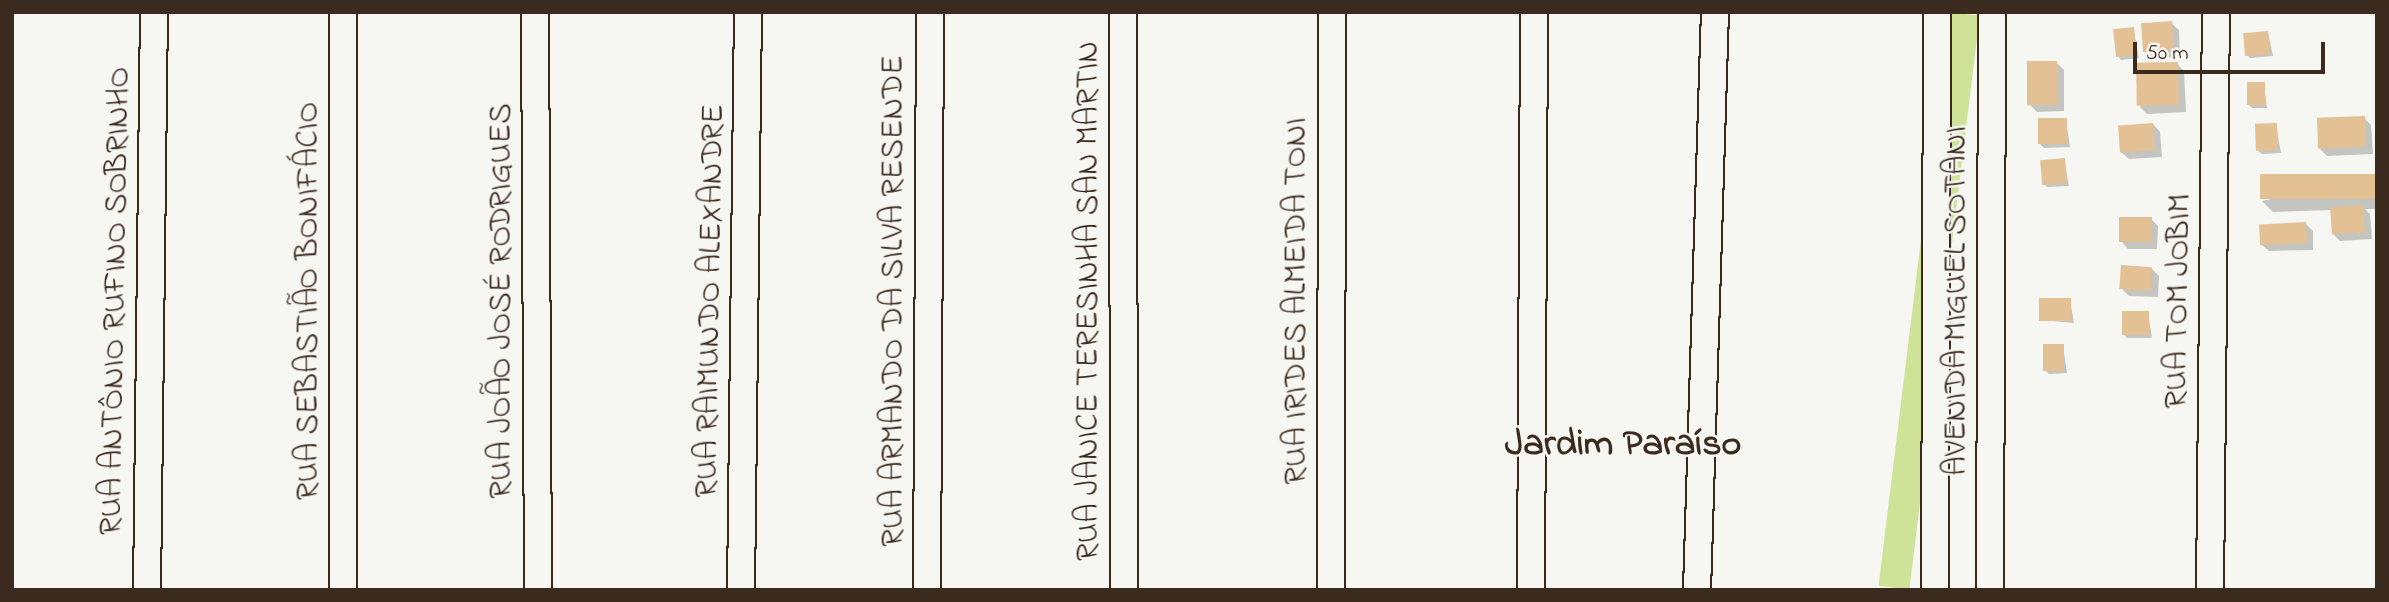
<!DOCTYPE html>
<meta charset="utf-8">
<style>
body{margin:0}
#map{position:relative;width:2389px;height:602px;overflow:hidden;background:#f6f6f2;font-family:"Indie Flower",sans-serif}
div>[style]{position:absolute}
.green>*{inset:0;background:#cfe398;transform-origin:0 0}
.shadow>*{inset:0;background:#0003}
.building>*{inset:0;background:#e3c195;transform-origin:0 0}
.roads{filter:drop-shadow(2px 0 #3b2a1e) drop-shadow(-2px 0 #3b2a1e) drop-shadow(0 2px #3b2a1e) drop-shadow(0 -2px #3b2a1e)}
.minor>*{height:26px;margin:-13px;padding:0 13px;transform-origin:13px;border-radius:13px;background:#f6f6f2}
span{translate:-50% -50%;white-space:nowrap;text-align:center;line-height:1.15;-webkit-text-stroke:5px #f6f6f2;paint-order:stroke}
.street-label{font-size:32px;color:#3b2a1e}
.district-label{font-size:38px;color:#3b2a1e;font-weight:700}
.frame{position:absolute;inset:0;border:14px solid #3b2a1e;pointer-events:none}
.scale{position:absolute;left:2133px;top:42px;width:192px;height:32px;box-sizing:border-box;border:4px solid #3b2a1e;border-top:0;padding-left:9px;font-size:21px;line-height:24px;white-space:nowrap;color:#3b2a1e;-webkit-text-stroke:5px #f6f6f2;paint-order:stroke}
</style>
<div id="map">
<div class="green">
<i style="left:1949px;top:12px;width:31px;height:578px;rotate:7deg"></i>
</div>
<div class="shadow">
<i style="clip-path:polygon(2171px 23px,2179px 30px,2180px 57px,2151px 58px,2144px 51px)"></i>
<i style="clip-path:polygon(2133px 28px,2139px 58px,2121px 60px,2118px 56px)"></i>
<i style="clip-path:polygon(2268px 32px,2273px 56px,2250px 58px,2247px 55px)"></i>
<i style="clip-path:polygon(2056px 62px,2064px 70px,2064px 111px,2037px 112px,2030px 105px)"></i>
<i style="clip-path:polygon(2177px 64px,2184px 71px,2186px 112px,2147px 114px,2140px 107px)"></i>
<i style="clip-path:polygon(2264px 84px,2267px 108px,2252px 108px,2248px 104px)"></i>
<i style="clip-path:polygon(2364px 118px,2371px 125px,2373px 154px,2327px 156px,2320px 149px)"></i>
<i style="clip-path:polygon(2066px 120px,2070px 147px,2044px 148px,2040px 144px)"></i>
<i style="clip-path:polygon(2153px 124px,2160px 132px,2162px 157px,2129px 159px,2121px 152px)"></i>
<i style="clip-path:polygon(2276px 125px,2281px 153px,2262px 154px,2258px 151px)"></i>
<i style="clip-path:polygon(2064px 160px,2069px 186px,2047px 187px,2044px 184px)"></i>
<i style="clip-path:polygon(2377px 176px,2377px 209px,2365px 209px,2370px 214px,2372px 239px,2340px 241px,2333px 234px,2332px 210px,2273px 212px,2262px 201px)"></i>
<i style="clip-path:polygon(2151px 219px,2158px 226px,2157px 249px,2128px 249px,2121px 241px)"></i>
<i style="clip-path:polygon(2306px 224px,2313px 231px,2313px 250px,2269px 251px,2261px 244px)"></i>
<i style="clip-path:polygon(2151px 268px,2159px 276px,2158px 297px,2129px 296px,2121px 288px)"></i>
<i style="clip-path:polygon(2070px 300px,2074px 323px,2040px 320px)"></i>
<i style="clip-path:polygon(2148px 313px,2152px 338px,2127px 338px,2124px 334px)"></i>
<i style="clip-path:polygon(2063px 346px,2067px 373px,2049px 374px,2046px 371px)"></i>
</div>
<div class="building">
<i style="left:2172px;top:21px;width:29px;height:31px;rotate:86deg"></i>
<i style="left:2134px;top:27px;width:28px;height:21px;rotate:84deg"></i>
<i style="left:2268px;top:31px;width:23px;height:25px;rotate:85deg"></i>
<i style="left:2027px;top:61px;width:30px;height:44px"></i>
<i style="left:2178px;top:62px;width:43px;height:42px;rotate:89deg"></i>
<i style="left:2247px;top:82px;width:18px;height:23px"></i>
<i style="left:2365px;top:116px;width:31px;height:48px;rotate:88deg"></i>
<i style="left:2067px;top:118px;width:26px;height:29px;rotate:90deg"></i>
<i style="left:2153px;top:123px;width:27px;height:35px;rotate:86deg"></i>
<i style="left:2277px;top:123px;width:27px;height:22px;rotate:88deg"></i>
<i style="left:2065px;top:158px;width:25px;height:25px;rotate:85deg"></i>
<i style="left:2377px;top:174px;width:25px;height:117px;rotate:90deg"></i>
<i style="left:2363px;top:205px;width:27px;height:33px;rotate:86deg"></i>
<i style="left:2119px;top:217px;width:33px;height:25px"></i>
<i style="left:2306px;top:222px;width:21px;height:47px;rotate:87deg"></i>
<i style="left:2121px;top:265px;width:31px;height:24px;rotate:4deg"></i>
<i style="left:2039px;top:298px;width:32px;height:23px"></i>
<i style="left:2122px;top:311px;width:27px;height:24px"></i>
<i style="left:2043px;top:344px;width:21px;height:27px"></i>
</div>
<div class="roads">
<div class="minor">
<i style="left:343px;top:12px;width:578px;rotate:90deg"></i>
<i style="left:535px;top:12px;width:578px;rotate:89.7deg"></i>
<i style="left:1123px;top:12px;width:578px;rotate:89.9deg"></i>
<i style="left:147px;top:590px;width:578px;rotate:-89.31deg"></i>
<i style="left:741px;top:590px;width:578px;rotate:-89.31deg"></i>
<i style="left:927px;top:590px;width:578px;rotate:-89.7deg"></i>
<i style="left:1331px;top:590px;width:578px;rotate:-89.9deg"></i>
<i style="left:1531px;top:590px;width:578px;rotate:-89.7deg"></i>
<i style="left:1697px;top:590px;width:578px;rotate:-88.22deg"></i>
<i style="left:1935px;top:590px;width:578px;rotate:-89.8deg"></i>
<i style="left:1990px;top:590px;width:578px;rotate:-89.8deg"></i>
<i style="left:2210px;top:590px;width:578px;rotate:-89.41deg"></i>
</div>
</div>
<div class="street-label">
<span style="left:117px;top:301px;rotate:-89deg">RUA ANTÔNIO RUFINO SOBRINHO</span>
<span style="left:310px;top:301px;rotate:-90deg">RUA SEBASTIÃO BONIFÁCIO</span>
<span style="left:503px;top:301px;rotate:-90deg">RUA JOÃO JOSÉ RODRIGUES</span>
<span style="left:712px;top:301px;rotate:-89deg">RUA RAIMUNDO ALEXANDRE</span>
<span style="left:895px;top:301px;rotate:-90deg">RUA ARMANDO DA SILVA RESENDE</span>
<span style="left:1090px;top:301px;rotate:-90deg">RUA JANICE TERESINHA SAN MARTIN</span>
<span style="left:1298px;top:301px;rotate:-90deg">RUA IRIDES ALMEIDA TONI</span>
<span style="left:1958px;top:301px;rotate:-90deg">AVENIDA MIGUEL SOTANI</span>
<span style="left:2180px;top:301px;rotate:-89deg">RUA TOM JOBIM</span>
</div>
<div class="district-label">
<span style="left:1623px;top:446px">Jardim Paraíso</span>
</div>
<div class="frame"></div>
<div class="scale">50 m</div>
</div>
